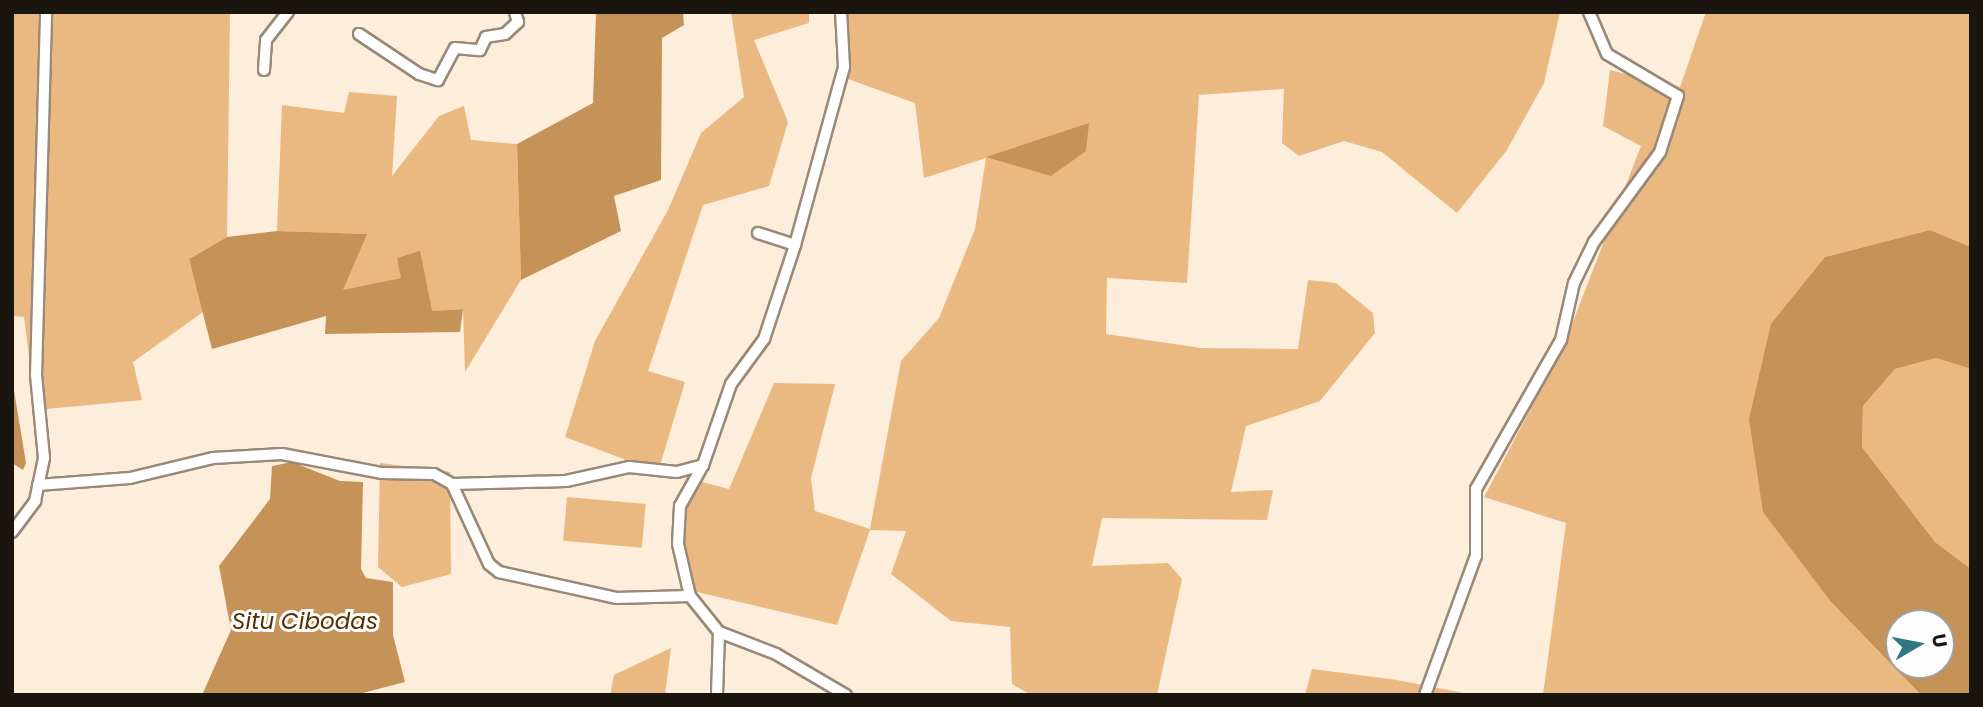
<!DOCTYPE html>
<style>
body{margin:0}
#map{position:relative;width:1983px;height:707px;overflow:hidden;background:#fdeddb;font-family:Poppins,sans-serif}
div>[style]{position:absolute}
.green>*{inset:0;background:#eab982;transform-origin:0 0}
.water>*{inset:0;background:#c59257}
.roads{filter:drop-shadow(2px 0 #988978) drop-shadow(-2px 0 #988978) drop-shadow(0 2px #988978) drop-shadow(0 -2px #988978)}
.street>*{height:10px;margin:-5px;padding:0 5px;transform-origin:5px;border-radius:5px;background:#fff}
span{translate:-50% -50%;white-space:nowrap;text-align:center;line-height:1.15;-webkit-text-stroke:6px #fdfdfd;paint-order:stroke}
.water-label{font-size:23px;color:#543200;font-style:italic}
.frame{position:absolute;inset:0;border:14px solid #1a150e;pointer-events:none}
.north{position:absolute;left:1885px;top:609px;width:70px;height:70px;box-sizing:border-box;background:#fdfdfd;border:2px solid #a2a09d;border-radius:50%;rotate:80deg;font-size:19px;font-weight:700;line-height:28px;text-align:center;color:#1a150e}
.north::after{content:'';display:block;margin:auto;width:24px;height:32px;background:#2f7782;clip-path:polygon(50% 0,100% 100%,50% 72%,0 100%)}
</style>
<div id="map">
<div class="green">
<i style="clip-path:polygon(12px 12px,230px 12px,227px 237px,189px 259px,203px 312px,133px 362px,142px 400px,36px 410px,24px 317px,12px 316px)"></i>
<i style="clip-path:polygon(731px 12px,809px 12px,809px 23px,754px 40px,788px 122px,769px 186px,703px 205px,648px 371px,685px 382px,658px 472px,565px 437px,595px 341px,668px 210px,701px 133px,744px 97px)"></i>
<i style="clip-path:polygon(847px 12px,1560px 12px,1544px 83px,1507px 150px,1457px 213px,1382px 152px,1344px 141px,1299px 156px,1282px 143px,1284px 89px,1199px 95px,1187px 283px,1107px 278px,1106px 334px,1201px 348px,1298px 349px,1308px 280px,1336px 283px,1373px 313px,1375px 333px,1320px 401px,1246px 426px,1231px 492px,1273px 490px,1267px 520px,1102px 518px,1092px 566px,1168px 563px,1182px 579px,1157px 695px,1031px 695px,1012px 684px,1010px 627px,951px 621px,891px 574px,906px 531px,870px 530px,837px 625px,680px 588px,686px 478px,729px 489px,774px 383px,835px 384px,811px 478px,815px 511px,870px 529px,901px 361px,939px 318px,975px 229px,986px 158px,924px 178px,915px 103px,845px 78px)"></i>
<i style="clip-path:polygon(1706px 12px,1971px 12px,1971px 247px,1930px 230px,1825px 257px,1831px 602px,1921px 695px,1543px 695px,1566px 523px,1484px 497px,1562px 350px,1641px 146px,1603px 126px,1610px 70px,1680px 87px)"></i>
<i style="clip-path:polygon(349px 92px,397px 96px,392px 176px,439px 116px,464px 106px,471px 140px,517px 144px,521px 280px,465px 372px,463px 309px,432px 311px,401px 278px,342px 291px,366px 234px,277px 231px,282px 105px,344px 113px)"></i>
<i style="clip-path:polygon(1936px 358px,1971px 369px,1971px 569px,1935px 542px,1862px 447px,1863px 406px,1895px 369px)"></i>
<i style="clip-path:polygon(380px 463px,450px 472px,451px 574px,402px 587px,378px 567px)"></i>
<i style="left:567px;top:497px;width:79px;height:44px;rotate:5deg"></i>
<i style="clip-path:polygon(671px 648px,665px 695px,610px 695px,614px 675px)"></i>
<i style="clip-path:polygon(1312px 669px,1397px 680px,1474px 695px,1305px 695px)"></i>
</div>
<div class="water">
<i style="clip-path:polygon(596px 12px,683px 12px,684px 25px,662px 38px,661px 180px,614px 196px,621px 231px,521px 280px,517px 144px,593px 103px)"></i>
<i style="clip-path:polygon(1089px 123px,1086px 151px,1051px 176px,986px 157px)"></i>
<i style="clip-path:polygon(evenodd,1930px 230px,1971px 247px,1971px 369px,1936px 358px,1895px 369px,1863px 406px,1862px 447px,1935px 542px,1971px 569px,1971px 695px,1921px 695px,1831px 602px,1763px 512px,1749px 419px,1771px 324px,1825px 257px,1930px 230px,1941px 623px,1941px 665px,1899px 665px,1899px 623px,1941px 623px)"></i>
<i style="clip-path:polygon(277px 231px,367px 234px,343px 290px,401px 278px,397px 258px,420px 251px,432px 311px,463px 309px,460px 332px,325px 334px,326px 316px,212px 349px,189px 259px,227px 237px)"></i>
<i style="clip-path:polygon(12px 378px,26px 463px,23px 470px,12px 463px)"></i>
<i style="clip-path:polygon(292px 462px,340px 481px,363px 482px,361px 569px,366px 578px,393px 582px,393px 635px,405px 682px,355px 695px,202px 695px,231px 630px,219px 566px,270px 499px,272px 466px)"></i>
</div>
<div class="roads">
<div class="street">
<i style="left:359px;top:34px;width:72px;rotate:33.7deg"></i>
<i style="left:419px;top:74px;width:20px;rotate:18deg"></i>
<i style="left:438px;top:80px;width:36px;rotate:-62deg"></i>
<i style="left:455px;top:48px;width:25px;rotate:5deg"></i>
<i style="left:480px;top:50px;width:14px;rotate:-65deg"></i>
<i style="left:486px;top:37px;width:19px;rotate:-9deg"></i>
<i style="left:505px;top:34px;width:18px;rotate:-43deg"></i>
<i style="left:518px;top:22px;width:10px;rotate:-107deg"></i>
<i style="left:264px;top:70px;width:30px;rotate:-86deg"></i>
<i style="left:266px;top:40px;width:36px;rotate:-52deg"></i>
<i style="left:758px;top:233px;width:39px;rotate:18deg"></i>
<i style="left:452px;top:484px;width:88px;rotate:65.2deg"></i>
<i style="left:489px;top:564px;width:13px;rotate:39deg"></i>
<i style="left:499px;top:572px;width:120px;rotate:12.5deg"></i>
<i style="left:616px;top:598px;width:74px;rotate:-1.5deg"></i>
<i style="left:690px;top:596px;width:46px;rotate:51.1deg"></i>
<i style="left:719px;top:632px;width:61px;rotate:21.1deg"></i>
<i style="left:776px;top:654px;width:81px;rotate:30.4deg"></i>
<i style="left:38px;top:485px;width:92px;rotate:-4.4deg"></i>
<i style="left:130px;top:478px;width:85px;rotate:-13.5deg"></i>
<i style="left:213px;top:458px;width:69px;rotate:-3.3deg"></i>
<i style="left:282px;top:454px;width:102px;rotate:10.8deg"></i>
<i style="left:382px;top:473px;width:52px;rotate:1.1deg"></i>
<i style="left:434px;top:474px;width:21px;rotate:29deg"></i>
<i style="left:452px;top:484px;width:114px;rotate:-1.5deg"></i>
<i style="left:566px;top:481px;width:65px;rotate:-12.5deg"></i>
<i style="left:629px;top:467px;width:48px;rotate:5.9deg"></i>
<i style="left:677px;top:472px;width:27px;rotate:-15deg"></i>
<i style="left:12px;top:532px;width:39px;rotate:-53deg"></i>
<i style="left:35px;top:501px;width:44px;rotate:-78.2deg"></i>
<i style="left:44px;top:458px;width:83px;rotate:-95.5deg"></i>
<i style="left:36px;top:375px;width:363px;rotate:-88.4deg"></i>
<i style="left:690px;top:596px;width:53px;rotate:-103deg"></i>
<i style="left:678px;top:544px;width:38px;rotate:-87deg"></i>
<i style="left:680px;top:506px;width:47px;rotate:-60.7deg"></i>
<i style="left:703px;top:465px;width:86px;rotate:-70.9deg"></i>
<i style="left:731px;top:384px;width:56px;rotate:-53.7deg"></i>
<i style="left:764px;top:339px;width:99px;rotate:-71.7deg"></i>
<i style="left:795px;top:245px;width:185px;rotate:-74.6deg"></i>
<i style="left:844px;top:67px;width:55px;rotate:-93.1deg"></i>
<i style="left:717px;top:695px;width:63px;rotate:-88.2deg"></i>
<i style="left:1425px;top:695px;width:148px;rotate:-69.9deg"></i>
<i style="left:1476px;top:556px;width:67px;rotate:-90deg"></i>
<i style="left:1476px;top:489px;width:172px;rotate:-60.3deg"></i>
<i style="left:1561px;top:340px;width:58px;rotate:-77.2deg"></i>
<i style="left:1574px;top:283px;width:46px;rotate:-64deg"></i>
<i style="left:1594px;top:242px;width:112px;rotate:-53.7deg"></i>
<i style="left:1660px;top:152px;width:59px;rotate:-72.2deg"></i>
<i style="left:1678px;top:96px;width:82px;rotate:-149.4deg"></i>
<i style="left:1607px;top:54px;width:46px;rotate:-113.2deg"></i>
</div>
</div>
<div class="water-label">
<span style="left:305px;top:621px">Situ Cibodas</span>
</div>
<div class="frame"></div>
<div class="north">U</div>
</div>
